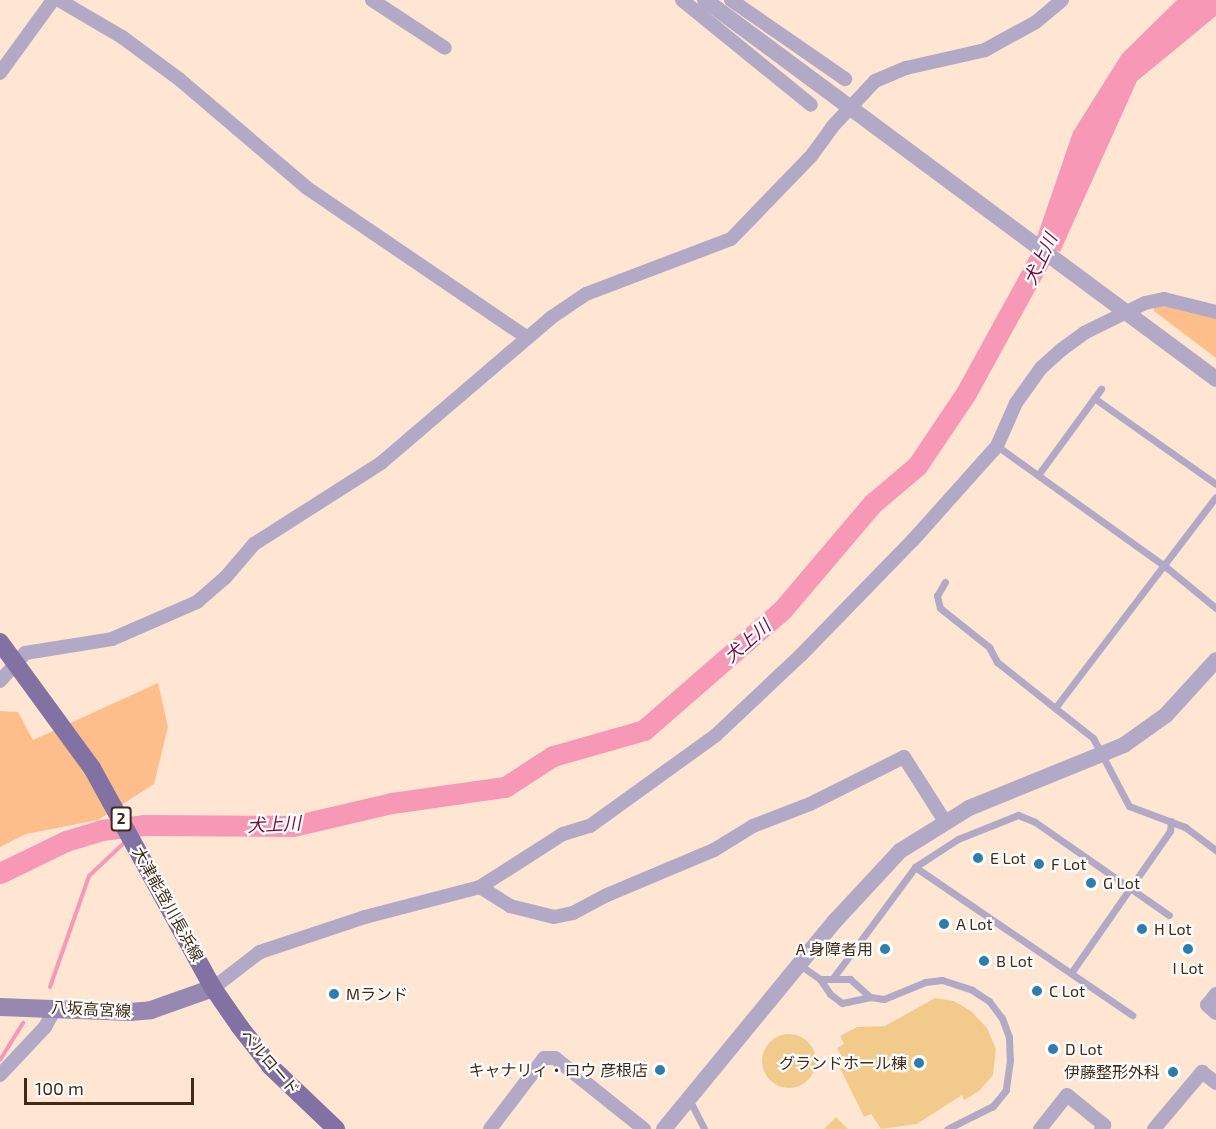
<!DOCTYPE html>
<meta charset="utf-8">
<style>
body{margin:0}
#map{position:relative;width:1216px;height:1129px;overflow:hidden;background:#fee6d3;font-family:"Exo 2","Noto Sans JP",sans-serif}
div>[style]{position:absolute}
.green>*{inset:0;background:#febe8b}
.water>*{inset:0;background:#f698b6}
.stream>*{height:4px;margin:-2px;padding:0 2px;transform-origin:2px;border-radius:2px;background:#f698b6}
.river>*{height:21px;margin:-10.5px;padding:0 10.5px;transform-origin:10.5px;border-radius:10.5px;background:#f698b6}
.building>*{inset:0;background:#f2cb8c}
.round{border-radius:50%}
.service>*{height:7px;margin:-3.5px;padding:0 3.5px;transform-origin:3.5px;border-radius:3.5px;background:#b1a9c5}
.minor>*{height:14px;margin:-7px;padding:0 7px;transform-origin:7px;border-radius:7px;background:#b1a9c5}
.tertiary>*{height:16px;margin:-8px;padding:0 8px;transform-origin:8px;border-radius:8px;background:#b1a9c5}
.secondary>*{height:18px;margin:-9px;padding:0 9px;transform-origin:9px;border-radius:9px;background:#9688b1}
.primary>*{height:18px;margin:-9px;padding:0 9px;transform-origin:9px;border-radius:9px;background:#8271a3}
.dots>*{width:16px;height:16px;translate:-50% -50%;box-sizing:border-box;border:3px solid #fff;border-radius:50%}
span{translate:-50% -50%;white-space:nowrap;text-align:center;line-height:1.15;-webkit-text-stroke:4.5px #fff;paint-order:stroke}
.shield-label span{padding:2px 4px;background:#fff;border:2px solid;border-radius:4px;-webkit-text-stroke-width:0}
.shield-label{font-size:15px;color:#412b18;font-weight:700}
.poi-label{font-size:16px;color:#412b18}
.left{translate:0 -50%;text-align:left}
.right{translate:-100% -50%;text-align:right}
.street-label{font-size:16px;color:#412b18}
.water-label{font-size:18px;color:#760c3e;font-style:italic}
.scale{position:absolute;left:24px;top:1078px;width:170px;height:27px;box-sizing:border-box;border:3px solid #412b18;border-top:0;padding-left:8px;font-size:18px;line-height:21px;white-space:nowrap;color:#412b18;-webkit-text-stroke:4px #fff;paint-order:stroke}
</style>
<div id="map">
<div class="green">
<i style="clip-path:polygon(1165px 292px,1216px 311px,1216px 358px,1154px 311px,1154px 295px)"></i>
<i style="clip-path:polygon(158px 683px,168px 727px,154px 784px,98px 820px,26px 834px,0 847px,0 711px,18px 712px,33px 740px)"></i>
</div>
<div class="water">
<i style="clip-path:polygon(1177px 0,1216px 0,1216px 16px,1137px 81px,1060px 252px,1037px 237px,1073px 132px,1122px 54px)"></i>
</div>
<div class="stream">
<i style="left:135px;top:833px;width:12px;rotate:-42deg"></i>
<i style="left:50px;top:987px;width:118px;rotate:-70.6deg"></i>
<i style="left:89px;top:876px;width:50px;rotate:-43.4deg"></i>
<i style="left:0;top:1060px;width:44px;rotate:-58.1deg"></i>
</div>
<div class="river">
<i style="left:0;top:873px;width:73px;rotate:-25.9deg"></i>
<i style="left:66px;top:841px;width:37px;rotate:-17deg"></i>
<i style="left:101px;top:830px;width:43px;rotate:-6.6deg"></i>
<i style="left:144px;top:825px;width:149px;rotate:0.4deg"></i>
<i style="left:293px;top:826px;width:102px;rotate:-13.1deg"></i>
<i style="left:392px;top:803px;width:114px;rotate:-8.1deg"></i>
<i style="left:505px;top:787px;width:57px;rotate:-32.9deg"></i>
<i style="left:553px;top:756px;width:95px;rotate:-15.9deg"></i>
<i style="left:644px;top:730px;width:184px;rotate:-41deg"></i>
<i style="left:783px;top:609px;width:139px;rotate:-49.7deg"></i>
<i style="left:873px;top:503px;width:57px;rotate:-40.1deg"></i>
<i style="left:917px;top:466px;width:88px;rotate:-56.1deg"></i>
<i style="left:966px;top:393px;width:180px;rotate:-61.2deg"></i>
</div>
<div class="building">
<i style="clip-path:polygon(935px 998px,954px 1001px,971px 1011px,987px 1028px,996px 1049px,993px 1075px,979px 1091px,964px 1100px,962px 1095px,917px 1124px,881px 1129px,871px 1114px,864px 1117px,838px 1064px,844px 1061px,837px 1048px,844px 1044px,840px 1036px,857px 1027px,885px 1026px)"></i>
<i class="round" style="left:762px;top:1034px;width:54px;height:54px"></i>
<i style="clip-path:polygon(836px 1117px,848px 1129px,824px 1129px)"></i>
</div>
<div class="service">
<i style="left:1094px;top:398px;width:149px;rotate:35.2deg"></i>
<i style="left:997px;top:446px;width:208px;rotate:35.6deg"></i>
<i style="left:1166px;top:567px;width:65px;rotate:39.4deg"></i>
<i style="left:1038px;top:475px;width:107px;rotate:-53.8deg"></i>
<i style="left:945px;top:582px;width:16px;rotate:120deg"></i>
<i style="left:937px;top:596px;width:12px;rotate:76deg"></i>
<i style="left:940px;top:608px;width:63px;rotate:38.5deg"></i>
<i style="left:989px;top:647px;width:17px;rotate:62deg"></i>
<i style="left:997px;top:662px;width:74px;rotate:38.4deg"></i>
<i style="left:1055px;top:708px;width:265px;rotate:-52.7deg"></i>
<i style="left:1055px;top:708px;width:48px;rotate:38.3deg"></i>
<i style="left:1093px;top:738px;width:77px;rotate:62.1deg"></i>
<i style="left:1129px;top:806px;width:60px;rotate:20.6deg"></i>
<i style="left:1185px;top:827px;width:39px;rotate:37deg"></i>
<i style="left:915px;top:867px;width:263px;rotate:34.3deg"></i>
<i style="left:800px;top:965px;width:24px;rotate:35deg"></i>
<i style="left:820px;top:979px;width:18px;rotate:56deg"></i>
<i style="left:830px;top:994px;width:15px;rotate:37deg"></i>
<i style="left:842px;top:1003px;width:29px;rotate:-12deg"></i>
<i style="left:870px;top:997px;width:27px;rotate:-138deg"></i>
<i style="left:850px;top:979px;width:30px;rotate:180deg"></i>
<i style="left:1071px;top:973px;width:173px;rotate:-55.1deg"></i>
<i style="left:1170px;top:831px;width:10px;rotate:-84deg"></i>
<i style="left:833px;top:978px;width:138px;rotate:-53.5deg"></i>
<i style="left:915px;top:867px;width:51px;rotate:-33.1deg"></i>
<i style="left:958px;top:839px;width:65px;rotate:-21.8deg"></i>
<i style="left:1018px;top:815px;width:18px;rotate:22deg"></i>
<i style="left:1035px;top:822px;width:163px;rotate:34.8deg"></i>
<i style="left:870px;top:997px;width:14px;rotate:8deg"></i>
<i style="left:884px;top:999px;width:44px;rotate:-22.5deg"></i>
<i style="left:925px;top:982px;width:17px;rotate:-7deg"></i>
<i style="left:942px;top:980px;width:32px;rotate:18deg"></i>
<i style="left:972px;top:990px;width:20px;rotate:33deg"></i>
<i style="left:989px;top:1001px;width:21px;rotate:53deg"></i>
<i style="left:1002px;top:1018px;width:20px;rotate:70deg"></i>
<i style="left:1009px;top:1037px;width:23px;rotate:88deg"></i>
<i style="left:1010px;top:1060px;width:30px;rotate:98deg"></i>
<i style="left:1006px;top:1090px;width:21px;rotate:129deg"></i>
<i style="left:993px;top:1106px;width:51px;rotate:153.4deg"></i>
<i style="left:689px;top:1099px;width:34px;rotate:63deg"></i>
</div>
<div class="minor">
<i style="left:59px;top:0;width:73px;rotate:30.4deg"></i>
<i style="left:122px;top:37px;width:71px;rotate:36.4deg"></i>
<i style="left:179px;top:79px;width:168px;rotate:40.4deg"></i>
<i style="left:307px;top:188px;width:263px;rotate:34.2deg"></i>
<i style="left:372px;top:0;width:87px;rotate:33.3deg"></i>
<i style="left:682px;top:0;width:166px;rotate:39.1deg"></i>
<i style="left:731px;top:0;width:139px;rotate:34.7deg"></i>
<i style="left:0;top:73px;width:90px;rotate:-54deg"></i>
<i style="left:0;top:681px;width:38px;rotate:-48deg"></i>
<i style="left:25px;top:653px;width:88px;rotate:-9.1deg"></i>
<i style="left:112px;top:639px;width:93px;rotate:-23.5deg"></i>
<i style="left:197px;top:602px;width:37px;rotate:-41deg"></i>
<i style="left:225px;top:578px;width:45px;rotate:-49.5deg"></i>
<i style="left:254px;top:544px;width:151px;rotate:-32.5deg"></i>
<i style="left:381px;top:463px;width:225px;rotate:-40.5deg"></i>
<i style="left:552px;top:317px;width:41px;rotate:-34.1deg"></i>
<i style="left:586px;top:294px;width:155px;rotate:-20.8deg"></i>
<i style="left:731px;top:239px;width:117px;rotate:-46deg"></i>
<i style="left:812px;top:155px;width:34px;rotate:-54deg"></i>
<i style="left:832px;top:127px;width:63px;rotate:-46.9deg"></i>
<i style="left:875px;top:81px;width:34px;rotate:-23deg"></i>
<i style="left:906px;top:68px;width:81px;rotate:-12.8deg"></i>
<i style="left:985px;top:50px;width:58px;rotate:-28.8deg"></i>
<i style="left:1036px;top:22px;width:34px;rotate:-40deg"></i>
<i style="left:480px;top:887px;width:36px;rotate:32deg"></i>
<i style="left:510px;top:906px;width:45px;rotate:14deg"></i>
<i style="left:554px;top:917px;width:19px;rotate:-12deg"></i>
<i style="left:573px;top:913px;width:38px;rotate:-28deg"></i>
<i style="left:607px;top:895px;width:116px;rotate:-22.8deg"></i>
<i style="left:714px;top:850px;width:46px;rotate:-31.6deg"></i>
<i style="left:753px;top:826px;width:61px;rotate:-21.1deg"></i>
<i style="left:810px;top:804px;width:105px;rotate:-26.6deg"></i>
<i style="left:904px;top:757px;width:75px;rotate:57.6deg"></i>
<i style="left:213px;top:988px;width:59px;rotate:-37.5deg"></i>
<i style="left:260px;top:952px;width:111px;rotate:-18.4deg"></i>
<i style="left:365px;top:917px;width:119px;rotate:-14.6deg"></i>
<i style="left:480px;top:887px;width:98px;rotate:-32.6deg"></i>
<i style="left:563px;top:834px;width:28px;rotate:-17deg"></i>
<i style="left:590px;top:826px;width:155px;rotate:-35.8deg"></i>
<i style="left:716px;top:735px;width:117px;rotate:-43.3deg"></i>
<i style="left:801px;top:655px;width:161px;rotate:-45.8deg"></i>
<i style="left:913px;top:540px;width:126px;rotate:-48.2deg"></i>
<i style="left:997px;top:446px;width:47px;rotate:-66.2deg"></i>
<i style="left:1016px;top:403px;width:43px;rotate:-54.5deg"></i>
<i style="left:1041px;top:368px;width:27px;rotate:-42deg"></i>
<i style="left:1061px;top:350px;width:29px;rotate:-36deg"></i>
<i style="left:1084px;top:333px;width:68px;rotate:-26.2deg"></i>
<i style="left:1145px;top:303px;width:19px;rotate:-12deg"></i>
<i style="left:1164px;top:299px;width:54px;rotate:14deg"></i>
<i style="left:1216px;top:994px;width:14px;rotate:129deg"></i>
<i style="left:1207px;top:1005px;width:12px;rotate:42deg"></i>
<i style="left:0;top:1075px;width:66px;rotate:-46.8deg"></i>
<i style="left:45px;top:1027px;width:23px;rotate:-61deg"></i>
<i style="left:490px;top:1129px;width:89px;rotate:-52.7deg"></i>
<i style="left:544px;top:1058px;width:11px"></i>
<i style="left:555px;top:1058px;width:114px;rotate:38.6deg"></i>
<i style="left:1040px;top:1129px;width:43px;rotate:-51.5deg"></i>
<i style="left:1067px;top:1095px;width:48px;rotate:39deg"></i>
<i style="left:1104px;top:1125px;width:5px;rotate:127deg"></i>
<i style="left:1154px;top:1129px;width:75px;rotate:-49.9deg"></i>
<i style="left:1202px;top:1072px;width:18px;rotate:38deg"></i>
</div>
<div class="tertiary">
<i style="left:705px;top:0;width:636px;rotate:36.56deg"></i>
<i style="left:664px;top:1129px;width:269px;rotate:-50.6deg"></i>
<i style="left:835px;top:921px;width:96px;rotate:-47.1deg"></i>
<i style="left:900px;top:851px;width:81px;rotate:-31.9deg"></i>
<i style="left:969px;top:808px;width:167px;rotate:-22.1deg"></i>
<i style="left:1124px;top:745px;width:52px;rotate:-35.5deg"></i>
<i style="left:1166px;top:715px;width:74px;rotate:-47.7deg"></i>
</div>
<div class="secondary">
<i style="left:0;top:1007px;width:130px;rotate:2.2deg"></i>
<i style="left:130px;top:1012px;width:21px;rotate:-5deg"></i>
<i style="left:151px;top:1010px;width:66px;rotate:-19.5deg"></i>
</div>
<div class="primary">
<i style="left:0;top:642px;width:156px;rotate:53.9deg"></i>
<i style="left:92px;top:768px;width:251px;rotate:61.2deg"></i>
<i style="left:213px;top:988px;width:47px;rotate:55.3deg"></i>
<i style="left:240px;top:1027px;width:51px;rotate:52.2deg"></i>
<i style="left:271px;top:1067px;width:90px;rotate:43.6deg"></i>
</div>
<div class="dots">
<i style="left:978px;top:858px;background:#2d7eaf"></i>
<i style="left:1039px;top:864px;background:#2d7eaf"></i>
<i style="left:1091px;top:883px;background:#2d7eaf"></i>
<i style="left:944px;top:924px;background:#2d7eaf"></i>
<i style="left:1142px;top:929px;background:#2d7eaf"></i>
<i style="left:885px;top:949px;background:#2d7eaf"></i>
<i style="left:1188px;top:949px;background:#2d7eaf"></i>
<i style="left:984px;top:961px;background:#2d7eaf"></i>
<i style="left:1037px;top:991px;background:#2d7eaf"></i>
<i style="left:334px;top:994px;background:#2d7eaf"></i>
<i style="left:1053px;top:1049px;background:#2d7eaf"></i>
<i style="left:919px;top:1063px;background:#2d7eaf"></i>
<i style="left:660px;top:1070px;background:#2d7eaf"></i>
<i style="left:1173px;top:1072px;background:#2d7eaf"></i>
</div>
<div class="shield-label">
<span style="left:121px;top:819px">2</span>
</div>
<div class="poi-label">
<span class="left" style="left:990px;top:858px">E Lot</span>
<span class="left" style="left:1051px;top:864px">F Lot</span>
<span class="left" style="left:1103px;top:883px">G Lot</span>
<span class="left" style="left:956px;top:924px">A Lot</span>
<span class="left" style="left:1154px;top:929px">H Lot</span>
<span class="right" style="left:873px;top:949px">A 身障者用</span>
<span class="left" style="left:996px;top:961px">B Lot</span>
<span style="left:1188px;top:968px">I Lot</span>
<span class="left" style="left:1049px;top:991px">C Lot</span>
<span class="left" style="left:346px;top:994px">Mランド</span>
<span class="left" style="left:1065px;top:1049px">D Lot</span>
<span class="right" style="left:907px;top:1063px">グランドホール棟</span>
<span class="right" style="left:648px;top:1070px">キャナリィ・ロウ 彦根店</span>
<span class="right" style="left:1160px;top:1072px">伊藤整形外科</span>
</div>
<div class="street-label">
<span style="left:168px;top:904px;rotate:61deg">大津能登川長浜線</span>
<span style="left:91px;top:1009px;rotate:3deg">八坂高宮線</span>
<span style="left:270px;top:1062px;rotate:49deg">ベルロード</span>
</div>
<div class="water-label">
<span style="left:1040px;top:259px;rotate:-65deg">犬上川</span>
<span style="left:747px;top:641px;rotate:-41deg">犬上川</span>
<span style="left:274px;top:824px;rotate:-3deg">犬上川</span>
</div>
<div class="scale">100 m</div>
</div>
